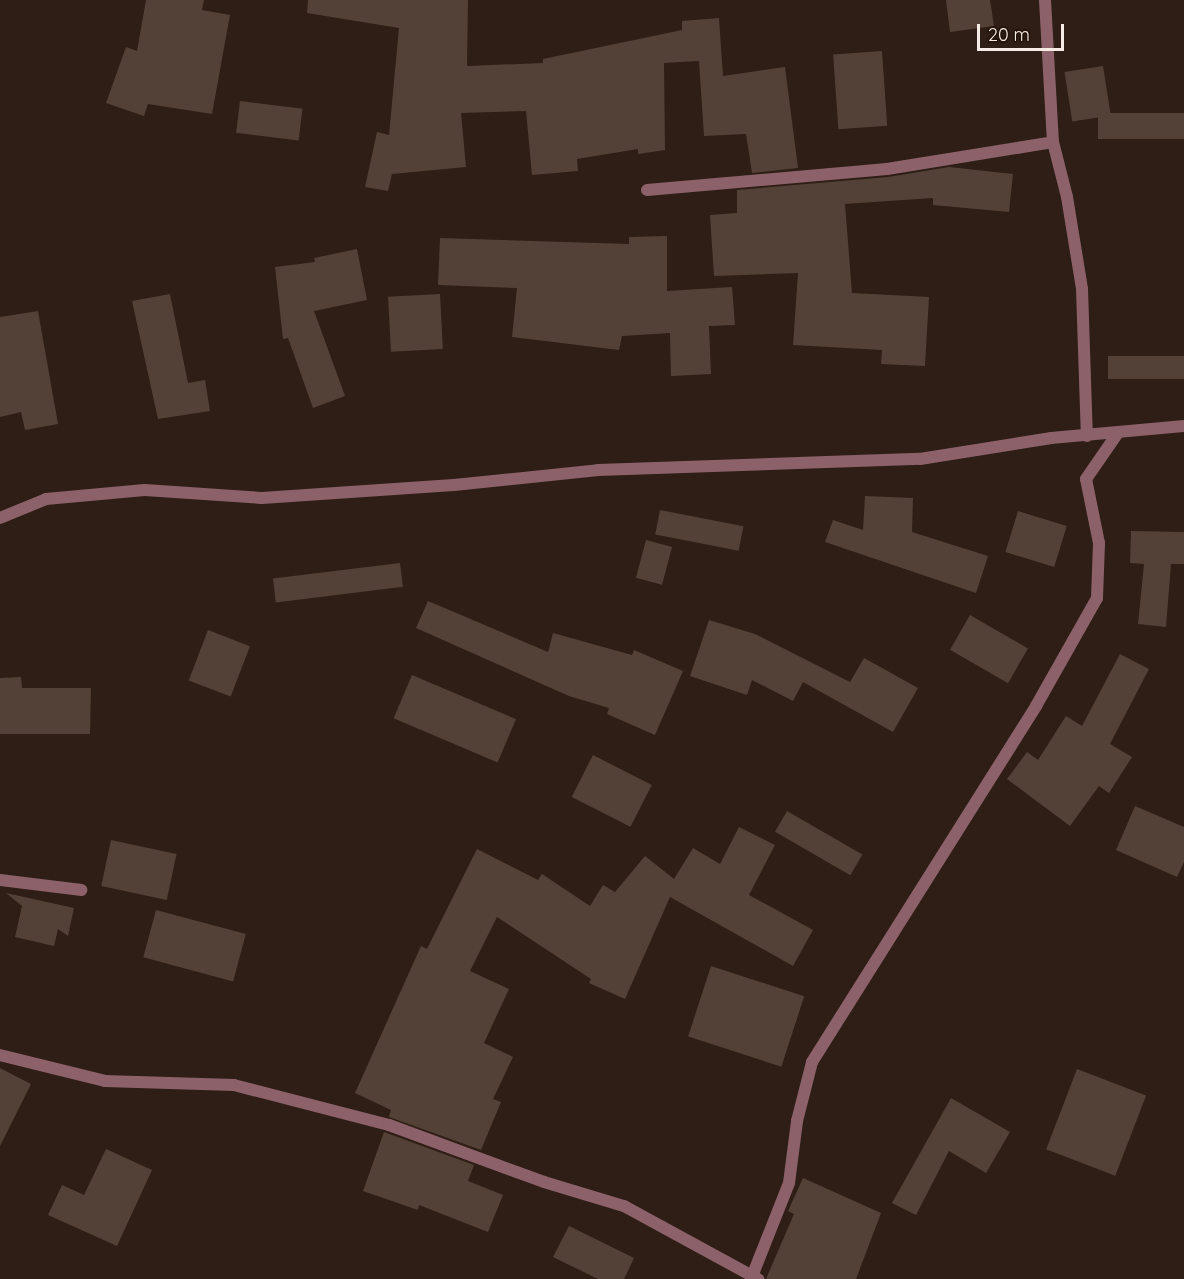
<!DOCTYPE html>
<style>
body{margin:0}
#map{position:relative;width:1184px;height:1279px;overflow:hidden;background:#2e1e15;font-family:Quicksand,sans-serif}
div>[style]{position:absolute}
.building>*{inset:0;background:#534137;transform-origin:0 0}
.street>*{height:12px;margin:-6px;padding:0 6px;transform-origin:6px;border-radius:6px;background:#8c6169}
span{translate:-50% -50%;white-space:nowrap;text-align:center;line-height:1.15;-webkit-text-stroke:4.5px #24140c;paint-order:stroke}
.scale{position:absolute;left:977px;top:24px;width:87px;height:27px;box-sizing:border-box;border:3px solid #f6ebe5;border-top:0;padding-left:8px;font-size:18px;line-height:21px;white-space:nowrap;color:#f6ebe5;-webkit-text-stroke:4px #24140c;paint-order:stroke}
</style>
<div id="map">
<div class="building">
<i style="clip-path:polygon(146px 0,204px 0,202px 10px,230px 15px,212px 114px,148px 104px,144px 116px,106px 103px,126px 47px,137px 51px)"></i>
<i style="clip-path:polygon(308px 0,468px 0,467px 66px,543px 63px,543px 59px,682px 30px,682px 21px,719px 18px,723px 76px,785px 67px,798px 168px,752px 173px,746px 134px,704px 136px,699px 61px,664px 63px,665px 150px,638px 154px,638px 149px,577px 159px,578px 171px,532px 175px,526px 111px,461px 113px,466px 167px,392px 174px,388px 191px,365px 187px,377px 132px,389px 135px,399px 28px,307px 13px)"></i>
<i style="clip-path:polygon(946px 0,990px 0,994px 26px,950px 32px)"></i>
<i style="left:882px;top:51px;width:75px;height:49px;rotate:86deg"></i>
<i style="left:1103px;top:66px;width:50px;height:39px;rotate:81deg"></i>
<i style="left:240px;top:101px;width:63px;height:32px;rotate:7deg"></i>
<i style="left:1184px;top:113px;width:26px;height:86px;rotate:90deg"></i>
<i style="clip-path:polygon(949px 167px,1013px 174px,1009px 212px,933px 205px,933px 198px,845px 204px,852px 293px,929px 297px,925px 366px,881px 364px,882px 350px,793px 345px,798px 273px,714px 276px,710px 215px,737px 213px,737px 190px,888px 177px)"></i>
<i style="clip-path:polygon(667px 236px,667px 291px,732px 287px,735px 325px,709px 326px,711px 374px,671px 376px,670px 333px,622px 336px,619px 350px,512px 337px,517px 288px,438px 285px,440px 238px,629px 244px,629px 237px)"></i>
<i style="clip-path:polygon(357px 249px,367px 300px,314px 311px,345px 396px,313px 408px,288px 338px,283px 339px,275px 267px,315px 262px,314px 258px)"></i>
<i style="clip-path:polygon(170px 294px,188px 383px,205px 380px,210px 411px,158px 419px,132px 301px)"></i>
<i style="left:440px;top:294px;width:55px;height:52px;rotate:87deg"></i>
<i style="clip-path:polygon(38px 311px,58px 424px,25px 430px,21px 412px,0 417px,0 317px)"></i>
<i style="left:1108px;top:356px;width:76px;height:23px"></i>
<i style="clip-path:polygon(865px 496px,913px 498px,912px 532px,988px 556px,976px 593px,825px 542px,833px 520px,863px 530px)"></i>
<i style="left:660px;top:510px;width:85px;height:25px;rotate:11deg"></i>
<i style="left:1018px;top:511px;width:51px;height:43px;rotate:17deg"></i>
<i style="clip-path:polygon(1131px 531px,1184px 532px,1184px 564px,1171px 564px,1166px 627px,1138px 624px,1144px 564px,1130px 563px)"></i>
<i style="left:646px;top:540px;width:27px;height:39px;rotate:15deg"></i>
<i style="left:400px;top:563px;width:24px;height:128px;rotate:83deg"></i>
<i style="clip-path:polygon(428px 601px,548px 652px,553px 633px,632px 655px,634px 650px,683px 671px,655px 735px,607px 714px,609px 708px,569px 696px,416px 628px)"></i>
<i style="left:970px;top:615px;width:67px;height:40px;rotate:30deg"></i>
<i style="clip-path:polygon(709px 620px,755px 634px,850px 682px,864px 658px,918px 688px,893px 732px,803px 682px,793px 701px,752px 680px,747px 695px,690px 676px)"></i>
<i style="left:208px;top:630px;width:45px;height:54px;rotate:21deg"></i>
<i style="clip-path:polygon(1120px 654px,1149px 669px,1110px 744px,1132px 757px,1109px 793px,1099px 786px,1070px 826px,1007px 779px,1027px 752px,1038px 760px,1066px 716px,1082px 726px)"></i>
<i style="left:412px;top:675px;width:113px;height:47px;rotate:23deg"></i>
<i style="clip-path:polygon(21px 677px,22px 688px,91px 688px,90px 734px,0 734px,0 678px)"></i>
<i style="left:593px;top:755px;width:66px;height:47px;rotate:27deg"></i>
<i style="clip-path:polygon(1135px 806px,1184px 827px,1184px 862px,1177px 877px,1116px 850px)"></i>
<i style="left:787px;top:811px;width:87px;height:24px;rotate:30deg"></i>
<i style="clip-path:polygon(739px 827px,775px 845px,749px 895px,813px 930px,793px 966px,670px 897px,625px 999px,589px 983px,591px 979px,497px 917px,470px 971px,509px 989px,484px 1043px,513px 1057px,493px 1099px,501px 1102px,481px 1150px,389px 1117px,391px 1110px,355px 1093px,421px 946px,427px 949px,477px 849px,538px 880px,542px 874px,590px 906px,603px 885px,615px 892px,645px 856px,674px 879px,693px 848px,720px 864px)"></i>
<i style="left:111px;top:840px;width:67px;height:47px;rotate:12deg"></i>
<i style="clip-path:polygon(6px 893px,74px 908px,68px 936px,58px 929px,54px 946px,15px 937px,22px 906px)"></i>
<i style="left:156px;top:910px;width:93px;height:49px;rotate:15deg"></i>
<i style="left:711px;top:966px;width:98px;height:74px;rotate:18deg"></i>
<i style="clip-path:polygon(0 1068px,31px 1084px,0 1146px)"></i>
<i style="left:1077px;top:1069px;width:74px;height:86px;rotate:21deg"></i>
<i style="clip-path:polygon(951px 1098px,1010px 1132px,986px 1173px,949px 1151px,916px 1215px,892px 1203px)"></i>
<i style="clip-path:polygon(384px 1132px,474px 1165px,468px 1181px,503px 1195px,488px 1232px,419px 1205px,418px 1210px,363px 1191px)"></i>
<i style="clip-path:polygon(106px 1149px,152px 1170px,117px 1246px,48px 1215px,62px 1185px,84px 1195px)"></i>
<i style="clip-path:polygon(803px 1178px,881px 1213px,856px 1279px,766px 1279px,794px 1214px,788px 1211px)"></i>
<i style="clip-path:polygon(569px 1226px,634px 1258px,624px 1279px,598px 1279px,553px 1257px)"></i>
</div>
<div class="street">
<i style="left:1045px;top:0;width:142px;rotate:86.8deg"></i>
<i style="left:1053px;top:142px;width:57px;rotate:75.7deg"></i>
<i style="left:1067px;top:197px;width:93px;rotate:80.7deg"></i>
<i style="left:1082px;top:289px;width:147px;rotate:88.1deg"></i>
<i style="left:647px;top:190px;width:241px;rotate:-5deg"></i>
<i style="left:887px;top:169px;width:168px;rotate:-9.2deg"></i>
<i style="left:0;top:518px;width:50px;rotate:-22.4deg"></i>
<i style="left:46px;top:499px;width:99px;rotate:-5.2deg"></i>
<i style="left:145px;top:490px;width:117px;rotate:3.9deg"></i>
<i style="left:262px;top:498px;width:192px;rotate:-3.9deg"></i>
<i style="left:454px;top:485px;width:145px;rotate:-5.9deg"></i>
<i style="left:598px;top:470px;width:322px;rotate:-2deg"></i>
<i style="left:920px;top:459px;width:133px;rotate:-9.1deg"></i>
<i style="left:1051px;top:438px;width:134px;rotate:-5.2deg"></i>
<i style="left:0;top:880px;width:82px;rotate:7deg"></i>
<i style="left:0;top:1055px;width:108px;rotate:13.9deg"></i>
<i style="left:105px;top:1081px;width:129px;rotate:1.8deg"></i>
<i style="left:234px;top:1085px;width:160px;rotate:14.5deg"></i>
<i style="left:389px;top:1125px;width:165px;rotate:20.2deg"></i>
<i style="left:544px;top:1182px;width:84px;rotate:16.7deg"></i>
<i style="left:624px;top:1206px;width:153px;rotate:28.6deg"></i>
<i style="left:751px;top:1279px;width:103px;rotate:-68.4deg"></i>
<i style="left:789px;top:1183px;width:63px;rotate:-82.6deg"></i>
<i style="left:797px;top:1121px;width:61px;rotate:-75.7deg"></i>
<i style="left:812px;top:1062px;width:421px;rotate:-57.8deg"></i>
<i style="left:1036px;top:706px;width:124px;rotate:-60.5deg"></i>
<i style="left:1097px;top:598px;width:55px;rotate:-87.9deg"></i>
<i style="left:1099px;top:543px;width:65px;rotate:-101.5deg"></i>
<i style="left:1086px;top:479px;width:55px;rotate:-55.4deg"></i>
</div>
<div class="scale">20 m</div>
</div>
